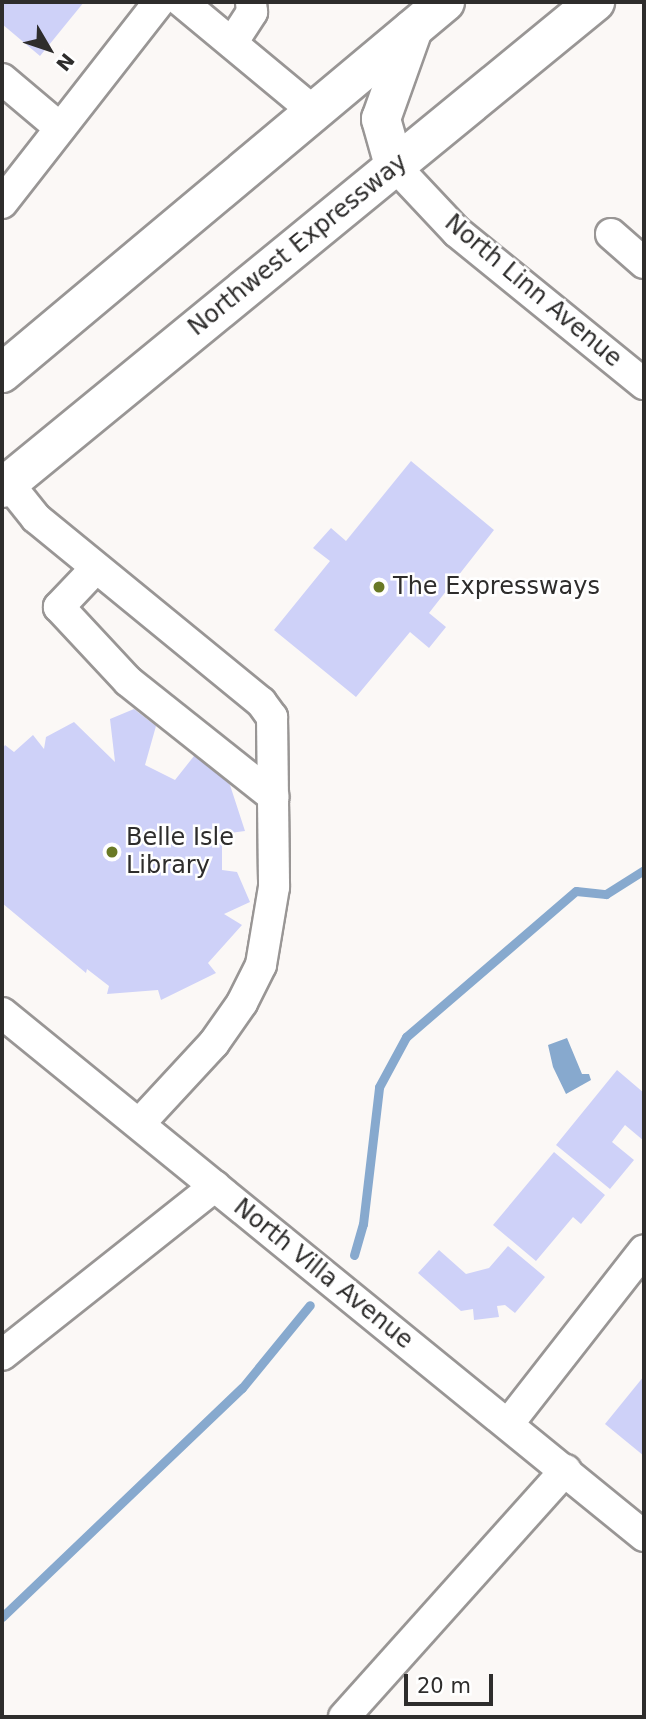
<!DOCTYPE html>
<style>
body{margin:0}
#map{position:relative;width:646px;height:1719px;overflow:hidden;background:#fbf8f6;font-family:"DejaVu Sans",sans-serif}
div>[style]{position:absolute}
.water>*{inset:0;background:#87a9ce}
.stream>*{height:9px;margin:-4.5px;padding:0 4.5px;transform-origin:4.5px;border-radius:4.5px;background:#87a9ce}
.building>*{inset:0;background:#ced1f8}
.roads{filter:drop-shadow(2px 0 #999695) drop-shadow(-2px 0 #999695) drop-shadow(0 2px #999695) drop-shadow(0 -2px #999695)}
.minor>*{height:30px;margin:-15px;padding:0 15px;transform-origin:15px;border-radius:15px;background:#fff}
.highway>*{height:38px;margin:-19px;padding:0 19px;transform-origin:19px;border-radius:19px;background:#fff}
.dots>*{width:19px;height:19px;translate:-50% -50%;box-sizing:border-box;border:4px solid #fff;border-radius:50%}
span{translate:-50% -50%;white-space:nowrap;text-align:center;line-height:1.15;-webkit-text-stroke:5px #fff;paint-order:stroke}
.street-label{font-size:24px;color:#2e2d2c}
.poi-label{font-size:24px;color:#2e2d2c}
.left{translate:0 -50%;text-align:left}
.frame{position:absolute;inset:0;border:4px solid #2e2d2c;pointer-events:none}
.north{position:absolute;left:14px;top:14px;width:70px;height:70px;-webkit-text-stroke:5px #fff;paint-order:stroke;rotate:129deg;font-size:19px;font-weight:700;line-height:28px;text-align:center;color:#2e2d2c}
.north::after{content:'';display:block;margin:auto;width:24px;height:32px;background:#2e2d2c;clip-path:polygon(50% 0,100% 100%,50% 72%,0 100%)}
.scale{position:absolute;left:404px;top:1674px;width:89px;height:32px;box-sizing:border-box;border:4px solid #2e2d2c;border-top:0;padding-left:9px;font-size:21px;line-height:24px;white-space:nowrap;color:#2e2d2c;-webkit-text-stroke:5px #fff;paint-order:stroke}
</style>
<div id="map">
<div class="water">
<i style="clip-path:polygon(567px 1038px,582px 1074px,589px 1074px,591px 1080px,566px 1094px,553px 1067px,548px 1045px)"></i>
</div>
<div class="stream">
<i style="left:354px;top:1255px;width:32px;rotate:-74deg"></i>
<i style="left:363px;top:1224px;width:138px;rotate:-83.3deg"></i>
<i style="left:379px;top:1087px;width:57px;rotate:-61.6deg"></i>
<i style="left:406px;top:1037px;width:224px;rotate:-40.7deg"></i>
<i style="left:576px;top:891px;width:30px;rotate:6deg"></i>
<i style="left:606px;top:894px;width:45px;rotate:-32.3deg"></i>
<i style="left:2px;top:1617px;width:332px;rotate:-43.7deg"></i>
<i style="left:242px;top:1388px;width:107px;rotate:-50.7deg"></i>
</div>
<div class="building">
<i style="clip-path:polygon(2px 2px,84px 2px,40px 56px,2px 24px)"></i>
<i style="clip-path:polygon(411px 461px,494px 530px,429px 613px,446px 627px,429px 648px,410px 632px,356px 697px,274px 630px,330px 561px,313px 548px,331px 528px,346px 541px)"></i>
<i style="clip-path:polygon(134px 709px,156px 726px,145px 765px,175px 780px,198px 751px,230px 785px,245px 831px,222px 834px,222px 870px,237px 872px,250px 902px,224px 914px,242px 925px,208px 963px,216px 973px,161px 1000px,158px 990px,107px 994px,109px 986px,87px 969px,86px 973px,2px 903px,2px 750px,5px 745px,14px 752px,33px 735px,44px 749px,46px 737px,74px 722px,115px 762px,110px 719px)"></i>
<i style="clip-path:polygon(617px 1070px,644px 1093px,644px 1141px,625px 1125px,612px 1142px,634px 1160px,610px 1189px,556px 1145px)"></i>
<i style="clip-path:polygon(554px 1152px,605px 1195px,581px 1224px,573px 1217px,536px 1261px,493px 1225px)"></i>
<i style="clip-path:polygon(508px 1246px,545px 1277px,515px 1313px,505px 1305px,497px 1306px,499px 1317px,474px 1320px,473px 1309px,461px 1311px,418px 1273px,439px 1250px,466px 1274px,489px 1268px)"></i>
<i style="clip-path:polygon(644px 1376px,644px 1456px,605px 1424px)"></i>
</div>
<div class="roads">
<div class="minor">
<i style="left:182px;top:2px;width:169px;rotate:39.7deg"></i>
<i style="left:232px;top:43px;width:37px;rotate:-57deg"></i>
<i style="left:252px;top:12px;width:10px;rotate:-96deg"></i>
<i style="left:2px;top:79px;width:76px;rotate:40.2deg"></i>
<i style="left:394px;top:165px;width:92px;rotate:46.8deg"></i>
<i style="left:457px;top:232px;width:241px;rotate:39.1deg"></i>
<i style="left:2px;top:203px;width:255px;rotate:-52deg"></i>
<i style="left:611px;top:234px;width:44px;rotate:41.3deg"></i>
<i style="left:8px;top:483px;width:45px;rotate:51.3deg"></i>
<i style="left:36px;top:518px;width:291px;rotate:39.3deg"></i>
<i style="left:261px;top:702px;width:19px;rotate:54deg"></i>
<i style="left:272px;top:717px;width:170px;rotate:89.3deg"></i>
<i style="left:274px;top:887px;width:79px;rotate:99.5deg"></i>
<i style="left:261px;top:965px;width:42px;rotate:116.6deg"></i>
<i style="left:242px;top:1003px;width:49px;rotate:125deg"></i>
<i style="left:214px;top:1043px;width:109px;rotate:132.8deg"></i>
<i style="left:96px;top:568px;width:54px;rotate:133.5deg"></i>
<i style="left:59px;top:607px;width:101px;rotate:47deg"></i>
<i style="left:128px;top:681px;width:186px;rotate:38.5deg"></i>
<i style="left:2px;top:1013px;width:828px;rotate:39.17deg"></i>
<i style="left:2px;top:1355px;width:272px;rotate:-38.4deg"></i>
<i style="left:509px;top:1423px;width:219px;rotate:-52deg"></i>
<i style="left:344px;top:1717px;width:332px;rotate:-48.1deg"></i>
</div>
<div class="highway">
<i style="left:394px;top:165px;width:48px;rotate:-105.8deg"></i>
<i style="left:381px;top:119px;width:96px;rotate:-70.4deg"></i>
<i style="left:2px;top:373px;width:578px;rotate:-39.95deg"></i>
<i style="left:2px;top:488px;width:767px;rotate:-39.34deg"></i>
</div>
</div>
<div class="dots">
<i style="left:379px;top:587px;background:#697926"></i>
<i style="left:112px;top:852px;background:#697926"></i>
</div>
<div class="street-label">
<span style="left:298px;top:245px;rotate:-39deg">Northwest Expressway</span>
<span style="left:533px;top:291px;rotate:40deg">North Linn Avenue</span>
<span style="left:323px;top:1274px;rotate:39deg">North Villa Avenue</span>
</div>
<div class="poi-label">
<span class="left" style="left:393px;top:587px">The Expressways</span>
<span class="left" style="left:126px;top:852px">Belle Isle<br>Library</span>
</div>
<div class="frame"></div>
<div class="north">N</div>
<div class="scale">20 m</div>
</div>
